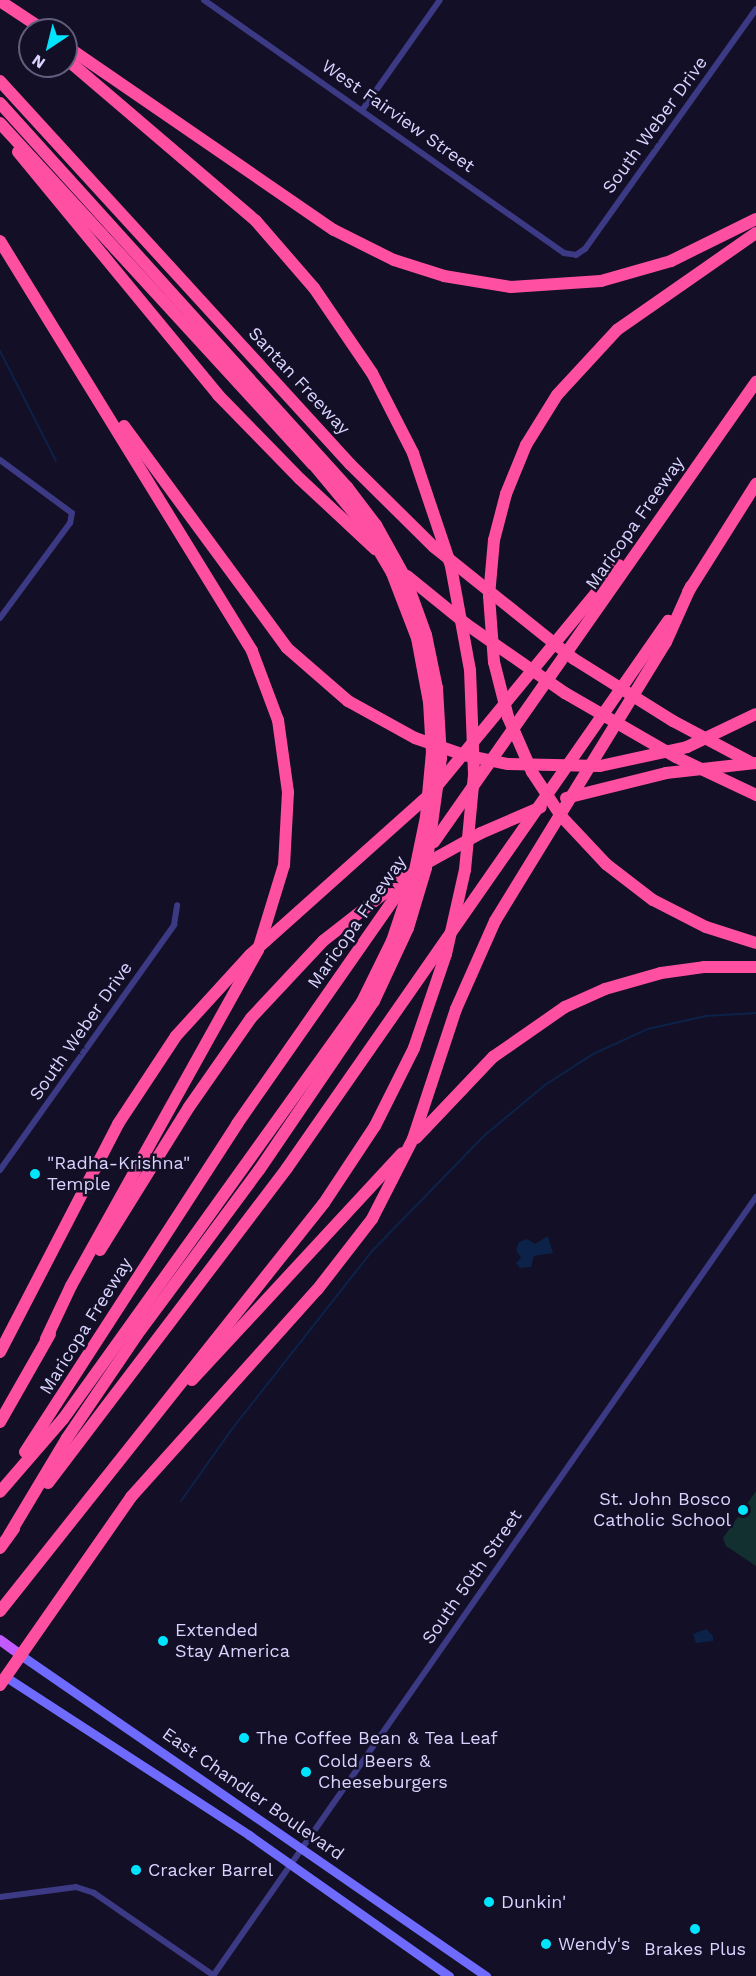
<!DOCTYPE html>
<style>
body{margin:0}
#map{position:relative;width:756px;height:1976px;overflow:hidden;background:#130f26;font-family:"Work Sans",sans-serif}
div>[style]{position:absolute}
.green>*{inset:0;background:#12302f}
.water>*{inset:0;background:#0c2248}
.stream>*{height:2px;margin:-1px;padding:0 1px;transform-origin:1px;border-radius:1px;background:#0c2248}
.minor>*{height:6px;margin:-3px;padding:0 3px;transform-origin:3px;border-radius:3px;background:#3d3a85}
.secondary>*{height:9px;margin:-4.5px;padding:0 4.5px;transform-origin:4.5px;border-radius:4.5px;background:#6f6bff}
.primary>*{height:10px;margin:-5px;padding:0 5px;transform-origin:5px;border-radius:5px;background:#c25bff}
.motorway>*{height:12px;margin:-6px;padding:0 6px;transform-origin:6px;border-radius:6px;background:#ff4fa3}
.dots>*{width:16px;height:16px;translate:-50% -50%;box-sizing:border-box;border:3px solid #130f26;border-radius:50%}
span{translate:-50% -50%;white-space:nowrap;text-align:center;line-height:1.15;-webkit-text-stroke:5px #130f26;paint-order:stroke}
.street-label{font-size:18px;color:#d9d4ff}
.poi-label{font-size:18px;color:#d9d4ff}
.left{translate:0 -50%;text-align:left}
.right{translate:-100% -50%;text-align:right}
.north{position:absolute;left:18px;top:18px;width:60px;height:60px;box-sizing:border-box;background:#130f26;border:2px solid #625e7d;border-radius:50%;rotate:215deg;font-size:16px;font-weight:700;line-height:24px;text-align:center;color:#d9d4ff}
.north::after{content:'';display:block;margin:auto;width:21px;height:27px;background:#00e5ff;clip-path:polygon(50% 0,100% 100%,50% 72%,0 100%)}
</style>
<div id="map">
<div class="green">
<i style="clip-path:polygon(756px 1491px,756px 1566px,726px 1546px,723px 1538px)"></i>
</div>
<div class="water">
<i style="clip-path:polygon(548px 1236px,553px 1253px,534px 1256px,531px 1267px,520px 1268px,516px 1263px,521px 1258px,516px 1250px,519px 1242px,527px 1239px,535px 1244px)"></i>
<i style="clip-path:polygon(706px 1629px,713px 1636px,713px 1641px,696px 1643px,693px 1634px)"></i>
</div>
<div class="stream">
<i style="left:0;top:351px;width:123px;rotate:63deg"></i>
<i style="left:181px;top:1501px;width:88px;rotate:-54.7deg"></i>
<i style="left:232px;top:1429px;width:228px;rotate:-51.8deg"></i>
<i style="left:373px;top:1250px;width:161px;rotate:-45.8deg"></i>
<i style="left:485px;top:1135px;width:78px;rotate:-39.8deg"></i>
<i style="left:545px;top:1085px;width:57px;rotate:-32.9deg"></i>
<i style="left:593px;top:1054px;width:60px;rotate:-24.4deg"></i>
<i style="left:648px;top:1029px;width:58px;rotate:-12.8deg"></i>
<i style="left:705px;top:1016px;width:51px;rotate:-3.4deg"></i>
</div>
<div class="minor">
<i style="left:204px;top:0;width:440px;rotate:35.1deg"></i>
<i style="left:564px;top:253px;width:12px;rotate:9deg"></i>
<i style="left:576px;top:255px;width:11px;rotate:-34deg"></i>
<i style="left:585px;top:249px;width:295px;rotate:-54.5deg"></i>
<i style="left:363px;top:109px;width:133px;rotate:-54.8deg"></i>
<i style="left:0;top:460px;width:89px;rotate:36.4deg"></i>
<i style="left:72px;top:513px;width:10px;rotate:101deg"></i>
<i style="left:70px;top:523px;width:118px;rotate:126.4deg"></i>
<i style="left:0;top:1170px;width:301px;rotate:-54.6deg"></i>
<i style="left:174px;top:925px;width:20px;rotate:-81deg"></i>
<i style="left:0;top:1897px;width:77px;rotate:-7.5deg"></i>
<i style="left:76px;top:1887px;width:19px;rotate:18deg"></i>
<i style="left:94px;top:1893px;width:145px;rotate:34.6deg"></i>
<i style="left:213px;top:1976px;width:950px;rotate:-55.12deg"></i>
</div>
<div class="secondary">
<i style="left:22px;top:1656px;width:564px;rotate:34.59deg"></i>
<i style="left:6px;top:1677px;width:290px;rotate:33deg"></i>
<i style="left:249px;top:1835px;width:245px;rotate:35.2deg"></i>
</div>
<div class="primary">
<i style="left:0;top:1640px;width:27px;rotate:36deg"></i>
</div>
<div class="motorway">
<i style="left:0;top:1px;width:53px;rotate:33.4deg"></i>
<i style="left:66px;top:46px;width:325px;rotate:34.5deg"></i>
<i style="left:334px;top:230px;width:67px;rotate:26.6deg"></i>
<i style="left:394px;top:260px;width:52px;rotate:17.7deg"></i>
<i style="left:444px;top:276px;width:68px;rotate:9.3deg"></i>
<i style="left:511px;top:287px;width:90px;rotate:-3.8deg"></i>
<i style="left:601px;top:281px;width:73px;rotate:-15.9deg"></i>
<i style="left:671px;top:261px;width:95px;rotate:-26.3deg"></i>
<i style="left:0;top:81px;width:519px;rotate:47.58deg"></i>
<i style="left:350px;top:464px;width:118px;rotate:44.7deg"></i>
<i style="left:434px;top:547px;width:179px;rotate:38.7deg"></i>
<i style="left:574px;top:659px;width:117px;rotate:32.1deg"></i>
<i style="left:673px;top:721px;width:89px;rotate:28deg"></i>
<i style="left:0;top:103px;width:518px;rotate:47.9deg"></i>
<i style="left:347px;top:487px;width:48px;rotate:52.7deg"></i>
<i style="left:376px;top:525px;width:60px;rotate:60.9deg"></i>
<i style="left:405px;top:577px;width:62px;rotate:70.1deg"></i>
<i style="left:426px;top:635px;width:54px;rotate:78.3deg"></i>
<i style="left:437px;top:688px;width:70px;rotate:86.7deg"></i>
<i style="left:441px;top:758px;width:111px;rotate:97.8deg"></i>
<i style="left:426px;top:868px;width:63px;rotate:106.7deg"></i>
<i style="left:408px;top:928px;width:81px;rotate:115deg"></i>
<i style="left:374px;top:1001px;width:204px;rotate:124.2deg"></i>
<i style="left:259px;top:1170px;width:205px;rotate:126.5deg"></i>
<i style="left:137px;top:1335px;width:125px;rotate:124.2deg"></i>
<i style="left:67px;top:1438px;width:113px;rotate:120.9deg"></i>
<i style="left:0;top:123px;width:463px;rotate:47.5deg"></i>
<i style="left:313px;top:464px;width:78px;rotate:50.2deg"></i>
<i style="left:363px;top:524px;width:57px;rotate:59.4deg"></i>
<i style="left:392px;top:573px;width:70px;rotate:69deg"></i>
<i style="left:417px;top:638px;width:65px;rotate:79.4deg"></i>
<i style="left:429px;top:702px;width:50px;rotate:86.6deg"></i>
<i style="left:432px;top:752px;width:65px;rotate:95.3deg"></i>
<i style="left:426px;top:817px;width:59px;rotate:101.7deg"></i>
<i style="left:414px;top:875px;width:70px;rotate:108.4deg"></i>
<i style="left:392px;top:941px;width:68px;rotate:116.2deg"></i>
<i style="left:362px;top:1002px;width:513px;rotate:125.64deg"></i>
<i style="left:63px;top:1419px;width:96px;rotate:130.8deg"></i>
<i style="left:18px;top:152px;width:315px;rotate:50.5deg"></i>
<i style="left:218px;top:395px;width:117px;rotate:45.7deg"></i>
<i style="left:300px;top:479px;width:103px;rotate:43deg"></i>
<i style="left:756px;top:233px;width:169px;rotate:145.1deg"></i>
<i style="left:617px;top:330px;width:88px;rotate:132.7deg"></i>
<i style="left:557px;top:395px;width:59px;rotate:121.8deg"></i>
<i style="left:526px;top:445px;width:53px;rotate:112.2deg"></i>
<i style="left:506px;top:494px;width:48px;rotate:104.6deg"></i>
<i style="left:494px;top:540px;width:56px;rotate:95.1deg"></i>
<i style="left:489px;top:596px;width:66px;rotate:85.7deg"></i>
<i style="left:494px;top:662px;width:57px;rotate:75.7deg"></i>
<i style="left:508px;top:717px;width:60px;rotate:66.4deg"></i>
<i style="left:532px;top:772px;width:53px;rotate:56.6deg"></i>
<i style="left:561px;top:816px;width:66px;rotate:46.8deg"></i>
<i style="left:606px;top:864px;width:59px;rotate:37.5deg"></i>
<i style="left:653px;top:900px;width:59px;rotate:27deg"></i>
<i style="left:706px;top:927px;width:52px;rotate:17.7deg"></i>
<i style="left:0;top:241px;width:481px;rotate:58.4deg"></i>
<i style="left:252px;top:651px;width:74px;rotate:69.4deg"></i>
<i style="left:278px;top:720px;width:73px;rotate:82.1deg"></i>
<i style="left:288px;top:792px;width:73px;rotate:93.1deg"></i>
<i style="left:284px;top:865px;width:89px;rotate:107deg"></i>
<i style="left:258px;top:950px;width:385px;rotate:119.1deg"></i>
<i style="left:71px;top:1286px;width:59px;rotate:115.3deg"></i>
<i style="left:124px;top:426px;width:275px;rotate:53.7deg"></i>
<i style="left:287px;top:648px;width:81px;rotate:41deg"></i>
<i style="left:348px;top:701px;width:77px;rotate:28.9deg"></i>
<i style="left:415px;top:738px;width:52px;rotate:19.1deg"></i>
<i style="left:464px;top:755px;width:45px;rotate:11.6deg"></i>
<i style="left:508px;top:764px;width:92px;rotate:1.2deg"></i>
<i style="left:600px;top:766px;width:89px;rotate:-12.3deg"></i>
<i style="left:687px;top:747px;width:76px;rotate:-25.6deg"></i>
<i style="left:407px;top:576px;width:76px;rotate:39.1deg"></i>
<i style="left:466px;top:624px;width:121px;rotate:34.9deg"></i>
<i style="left:565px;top:693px;width:128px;rotate:30deg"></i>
<i style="left:676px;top:757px;width:89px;rotate:25.4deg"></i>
<i style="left:688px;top:592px;width:128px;rotate:-57.8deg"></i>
<i style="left:566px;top:798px;width:103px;rotate:-14deg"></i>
<i style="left:666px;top:773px;width:91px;rotate:-6.3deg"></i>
<i style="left:434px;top:842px;width:562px;rotate:-55.01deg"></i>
<i style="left:425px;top:864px;width:64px;rotate:-29deg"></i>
<i style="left:481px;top:833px;width:65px;rotate:-23.4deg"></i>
<i style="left:416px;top:1138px;width:112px;rotate:-46.5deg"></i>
<i style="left:493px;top:1057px;width:88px;rotate:-34.8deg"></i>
<i style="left:565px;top:1007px;width:44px;rotate:-24.2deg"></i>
<i style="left:605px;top:989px;width:58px;rotate:-15.9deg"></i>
<i style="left:661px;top:973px;width:43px;rotate:-7.9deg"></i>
<i style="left:704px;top:967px;width:52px"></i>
<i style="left:100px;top:1250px;width:168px;rotate:-58.1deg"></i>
<i style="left:189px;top:1107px;width:108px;rotate:-55.1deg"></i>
<i style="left:251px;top:1018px;width:105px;rotate:-46.9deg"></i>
<i style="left:323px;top:941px;width:104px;rotate:-38deg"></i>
<i style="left:0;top:1352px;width:257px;rotate:-62.6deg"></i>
<i style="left:118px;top:1124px;width:105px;rotate:-56.6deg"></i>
<i style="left:176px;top:1036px;width:110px;rotate:-47.6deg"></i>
<i style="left:250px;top:955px;width:244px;rotate:-41.8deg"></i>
<i style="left:432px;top:792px;width:294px;rotate:-50.5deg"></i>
<i style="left:192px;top:1380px;width:309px;rotate:-47.2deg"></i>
<i style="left:0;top:1422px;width:101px;rotate:-60.4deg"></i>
<i style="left:25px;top:1452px;width:391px;rotate:-57.1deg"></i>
<i style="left:237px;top:1124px;width:306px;rotate:-55.1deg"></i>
<i style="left:48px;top:1483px;width:395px;rotate:-52.8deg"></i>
<i style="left:287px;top:1168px;width:667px;rotate:-55.14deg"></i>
<i style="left:0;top:1548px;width:24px;rotate:-54deg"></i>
<i style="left:0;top:1611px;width:521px;rotate:-51.55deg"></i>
<i style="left:324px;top:1203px;width:92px;rotate:-56.5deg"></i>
<i style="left:375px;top:1126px;width:87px;rotate:-63.4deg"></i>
<i style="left:414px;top:1048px;width:99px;rotate:-71.2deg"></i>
<i style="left:446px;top:954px;width:86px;rotate:-77.3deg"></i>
<i style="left:465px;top:870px;width:96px;rotate:-84.6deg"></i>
<i style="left:474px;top:774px;width:104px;rotate:-92.2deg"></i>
<i style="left:470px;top:670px;width:106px;rotate:-100.4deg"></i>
<i style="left:451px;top:566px;width:119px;rotate:-108.6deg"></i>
<i style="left:413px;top:453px;width:90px;rotate:-117.1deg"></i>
<i style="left:372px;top:373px;width:103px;rotate:-124.3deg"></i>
<i style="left:314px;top:288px;width:89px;rotate:-130.9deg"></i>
<i style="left:256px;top:221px;width:250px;rotate:-139.5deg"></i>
<i style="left:0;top:1685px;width:229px;rotate:-55.1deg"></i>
<i style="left:131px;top:1497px;width:278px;rotate:-48.1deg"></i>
<i style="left:317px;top:1290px;width:90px;rotate:-52.2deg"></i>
<i style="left:372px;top:1219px;width:90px;rotate:-62.9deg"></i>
<i style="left:413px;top:1139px;width:137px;rotate:-71.7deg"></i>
<i style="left:456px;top:1009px;width:96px;rotate:-66.1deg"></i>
<i style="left:495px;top:921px;width:327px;rotate:-58.5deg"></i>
<i style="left:666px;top:642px;width:61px;rotate:-65.9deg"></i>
</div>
<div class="dots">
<i style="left:35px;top:1174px;background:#00e5ff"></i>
<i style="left:743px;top:1510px;background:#00e5ff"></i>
<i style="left:163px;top:1641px;background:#00e5ff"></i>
<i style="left:244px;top:1738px;background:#00e5ff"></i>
<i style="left:306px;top:1772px;background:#00e5ff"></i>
<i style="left:136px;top:1870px;background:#00e5ff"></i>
<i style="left:489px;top:1902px;background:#00e5ff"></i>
<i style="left:695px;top:1929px;background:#00e5ff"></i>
<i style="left:546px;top:1944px;background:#00e5ff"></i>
</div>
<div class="street-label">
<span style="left:398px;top:116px;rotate:35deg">West Fairview Street</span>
<span style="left:655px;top:125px;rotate:-54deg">South Weber Drive</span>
<span style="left:299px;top:381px;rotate:47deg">Santan Freeway</span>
<span style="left:635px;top:523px;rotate:-55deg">Maricopa Freeway</span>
<span style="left:357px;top:922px;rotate:-55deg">Maricopa Freeway</span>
<span style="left:81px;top:1031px;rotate:-55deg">South Weber Drive</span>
<span style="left:86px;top:1326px;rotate:-58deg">Maricopa Freeway</span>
<span style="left:472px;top:1577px;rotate:-55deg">South 50th Street</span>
<span style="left:253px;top:1794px;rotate:35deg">East Chandler Boulevard</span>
</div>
<div class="poi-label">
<span class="left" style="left:47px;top:1174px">"Radha-Krishna"<br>Temple</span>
<span class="right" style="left:731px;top:1510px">St. John Bosco<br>Catholic School</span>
<span class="left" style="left:175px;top:1641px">Extended<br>Stay America</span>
<span class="left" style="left:256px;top:1738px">The Coffee Bean &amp; Tea Leaf</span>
<span class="left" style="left:318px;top:1772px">Cold Beers &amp;<br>Cheeseburgers</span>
<span class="left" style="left:148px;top:1870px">Cracker Barrel</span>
<span class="left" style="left:501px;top:1902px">Dunkin'</span>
<span class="left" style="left:558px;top:1944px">Wendy's</span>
<span style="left:695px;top:1949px">Brakes Plus</span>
</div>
<div class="north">N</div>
</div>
